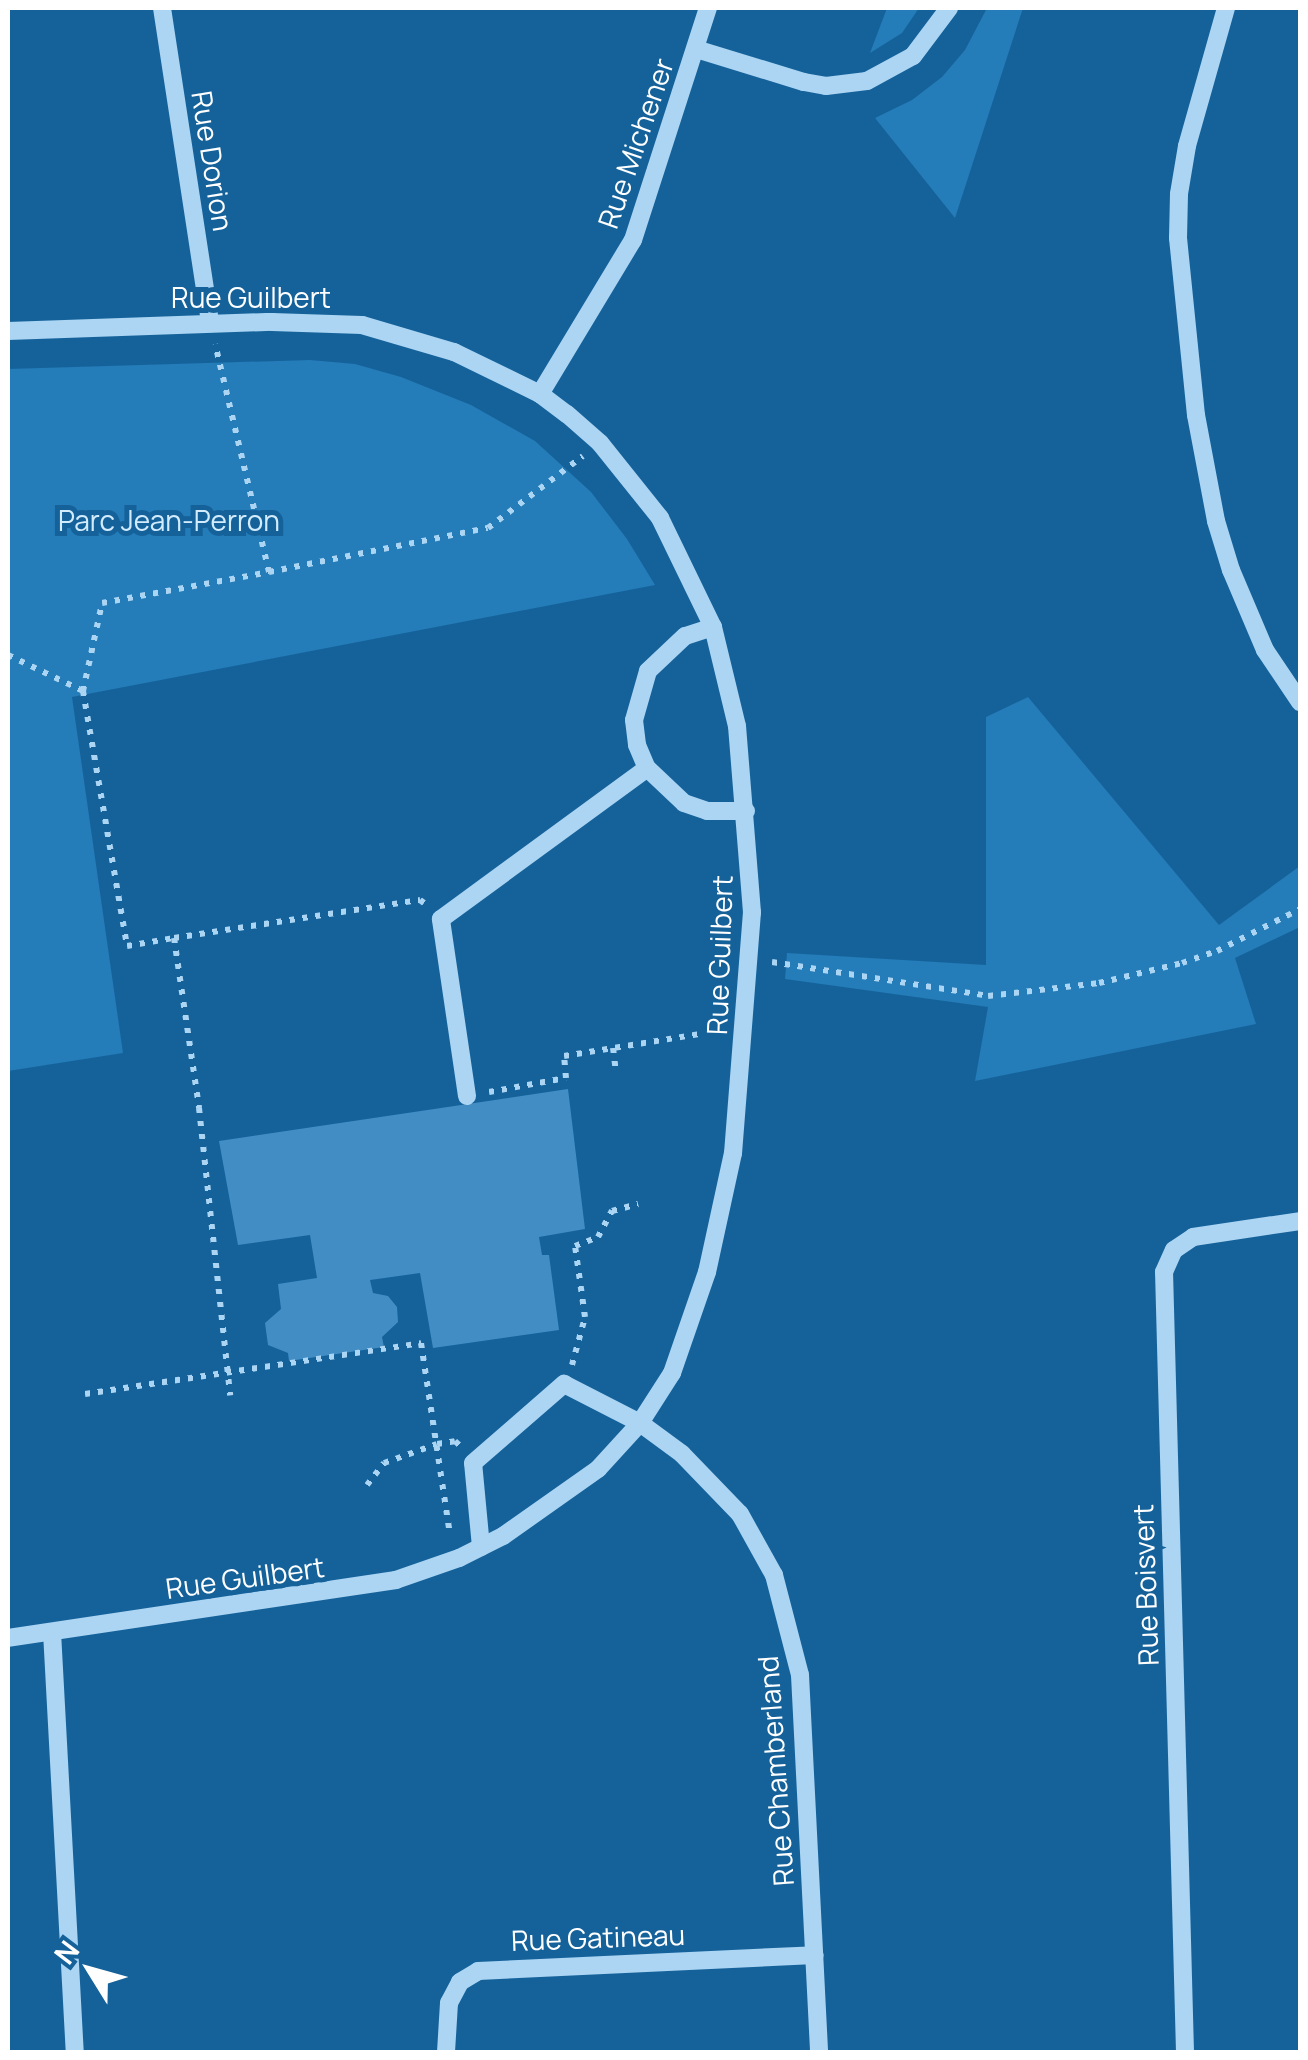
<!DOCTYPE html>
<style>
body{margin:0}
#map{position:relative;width:1308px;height:2060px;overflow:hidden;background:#15629b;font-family:Manrope,sans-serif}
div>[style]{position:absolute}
.green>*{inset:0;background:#247cb8}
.building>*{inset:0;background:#428dc4}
.path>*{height:6px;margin-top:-3px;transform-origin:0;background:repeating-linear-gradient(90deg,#abd5f3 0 5px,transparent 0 13px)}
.minor>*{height:18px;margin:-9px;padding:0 9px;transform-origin:9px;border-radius:9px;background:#abd5f3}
span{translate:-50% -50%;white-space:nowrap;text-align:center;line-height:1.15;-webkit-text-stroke:10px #15629b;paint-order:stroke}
.street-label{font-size:28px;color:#fff}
.park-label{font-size:28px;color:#d2ecfd}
.frame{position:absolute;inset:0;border:10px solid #fff;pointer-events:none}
.north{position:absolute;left:40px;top:1920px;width:100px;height:100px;-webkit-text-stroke:8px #15629b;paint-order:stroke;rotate:307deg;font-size:28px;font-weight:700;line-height:40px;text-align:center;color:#fff}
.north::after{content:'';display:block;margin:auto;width:35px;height:45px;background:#fff;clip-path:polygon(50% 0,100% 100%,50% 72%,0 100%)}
</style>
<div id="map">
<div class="green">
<i style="clip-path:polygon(887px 8px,919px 8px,902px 33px,870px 53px)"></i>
<i style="clip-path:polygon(987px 8px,1023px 8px,955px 218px,875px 118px,912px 100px,942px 77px,965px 50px)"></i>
<i style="clip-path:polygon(310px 360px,355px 364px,401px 377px,471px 405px,535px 441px,591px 492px,627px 539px,655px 585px,72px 697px,123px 1053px,8px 1071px,8px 369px)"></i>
<i style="clip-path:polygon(1028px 697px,1219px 925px,1300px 866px,1300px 927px,1235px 958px,1256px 1024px,975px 1081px,988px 1007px,785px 979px,787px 953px,986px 965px,986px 717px)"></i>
</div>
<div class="building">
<i style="clip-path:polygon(568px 1089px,585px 1229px,539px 1237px,542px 1255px,549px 1255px,559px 1330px,433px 1348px,420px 1273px,370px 1280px,373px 1293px,388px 1296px,397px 1307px,398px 1322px,382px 1337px,384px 1347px,289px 1361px,288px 1353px,268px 1345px,265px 1323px,281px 1309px,278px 1284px,317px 1278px,310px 1235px,238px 1245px,219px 1141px)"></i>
</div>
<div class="path">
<i style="left:269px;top:572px;width:223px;rotate:-11.4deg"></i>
<i style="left:488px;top:528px;width:119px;rotate:-37.2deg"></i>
<i style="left:8px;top:655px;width:83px;rotate:25.6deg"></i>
<i style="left:83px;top:691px;width:259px;rotate:80.2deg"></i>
<i style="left:127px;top:946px;width:48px;rotate:-9.7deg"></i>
<i style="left:174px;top:938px;width:172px;rotate:81.6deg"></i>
<i style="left:199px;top:1108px;width:289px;rotate:83.8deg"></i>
<i style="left:83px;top:691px;width:90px;rotate:-77.8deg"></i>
<i style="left:102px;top:603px;width:170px;rotate:-10.5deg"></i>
<i style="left:269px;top:572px;width:234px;rotate:-103.3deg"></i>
<i style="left:174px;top:938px;width:249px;rotate:-8.8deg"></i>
<i style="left:420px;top:900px;width:5px;rotate:37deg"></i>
<i style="left:772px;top:962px;width:219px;rotate:8.9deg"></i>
<i style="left:988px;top:996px;width:112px;rotate:-6.7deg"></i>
<i style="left:1099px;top:983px;width:85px;rotate:-13.5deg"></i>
<i style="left:1182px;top:963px;width:37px;rotate:-19deg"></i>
<i style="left:1217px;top:951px;width:93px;rotate:-26.8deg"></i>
<i style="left:613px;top:1048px;width:23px;rotate:83deg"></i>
<i style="left:489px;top:1092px;width:78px;rotate:-10.3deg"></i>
<i style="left:566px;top:1078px;width:22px;rotate:-95deg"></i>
<i style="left:564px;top:1056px;width:157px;rotate:-9.2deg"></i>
<i style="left:572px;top:1365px;width:50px;rotate:-74.8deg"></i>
<i style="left:585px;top:1317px;width:72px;rotate:-98deg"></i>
<i style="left:575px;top:1246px;width:25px;rotate:-21deg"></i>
<i style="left:598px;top:1237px;width:30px;rotate:-62deg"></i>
<i style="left:612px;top:1211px;width:27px;rotate:-15deg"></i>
<i style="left:85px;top:1394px;width:340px;rotate:-8.6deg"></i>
<i style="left:421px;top:1343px;width:194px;rotate:81.4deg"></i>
<i style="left:367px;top:1485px;width:28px;rotate:-52deg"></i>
<i style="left:384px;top:1463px;width:56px;rotate:-19.7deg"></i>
<i style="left:437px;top:1444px;width:18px;rotate:-9deg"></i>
<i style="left:455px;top:1441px;width:6px;rotate:45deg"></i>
</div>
<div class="minor">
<i style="left:162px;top:8px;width:319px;rotate:81.3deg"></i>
<i style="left:1226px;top:8px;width:143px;rotate:105.8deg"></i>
<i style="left:1187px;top:146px;width:49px;rotate:99.5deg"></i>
<i style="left:1179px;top:194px;width:44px;rotate:91.3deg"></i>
<i style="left:1178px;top:238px;width:178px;rotate:84.2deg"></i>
<i style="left:1196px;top:415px;width:108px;rotate:79.3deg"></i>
<i style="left:1216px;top:521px;width:51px;rotate:73deg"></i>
<i style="left:1231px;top:570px;width:87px;rotate:67deg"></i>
<i style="left:1265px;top:650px;width:63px;rotate:56.1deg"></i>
<i style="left:696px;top:49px;width:113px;rotate:17deg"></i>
<i style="left:804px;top:82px;width:22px;rotate:10deg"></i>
<i style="left:826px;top:86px;width:41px;rotate:-7deg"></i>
<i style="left:867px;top:81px;width:52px;rotate:-28.5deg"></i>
<i style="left:913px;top:56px;width:60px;rotate:-53.1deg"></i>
<i style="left:8px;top:331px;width:264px;rotate:-2deg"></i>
<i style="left:272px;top:322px;width:90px;rotate:1.9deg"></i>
<i style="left:362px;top:325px;width:96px;rotate:16.4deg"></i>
<i style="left:454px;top:352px;width:96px;rotate:26deg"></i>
<i style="left:540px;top:394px;width:34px;rotate:37deg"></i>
<i style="left:567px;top:414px;width:44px;rotate:41.3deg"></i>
<i style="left:600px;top:443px;width:96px;rotate:51.3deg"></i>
<i style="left:660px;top:518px;width:121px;rotate:64.1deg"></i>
<i style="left:713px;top:627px;width:102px;rotate:76.4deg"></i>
<i style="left:737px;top:726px;width:187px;rotate:85.4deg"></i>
<i style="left:752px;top:912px;width:242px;rotate:94.5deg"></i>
<i style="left:733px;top:1153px;width:122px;rotate:102.3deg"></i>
<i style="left:707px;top:1272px;width:107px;rotate:109.1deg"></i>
<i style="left:672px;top:1373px;width:59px;rotate:122.6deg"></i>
<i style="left:640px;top:1423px;width:62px;rotate:132.4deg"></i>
<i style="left:598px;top:1469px;width:116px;rotate:144.8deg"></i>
<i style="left:503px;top:1536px;width:49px;rotate:153.4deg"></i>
<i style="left:459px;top:1558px;width:67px;rotate:160.8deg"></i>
<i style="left:396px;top:1580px;width:392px;rotate:171.5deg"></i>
<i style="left:540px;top:394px;width:180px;rotate:-58.9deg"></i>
<i style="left:633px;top:240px;width:244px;rotate:-72.1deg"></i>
<i style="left:713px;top:627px;width:29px;rotate:162deg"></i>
<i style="left:685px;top:636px;width:51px;rotate:136.6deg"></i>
<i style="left:648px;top:671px;width:51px;rotate:105.9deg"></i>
<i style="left:634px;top:720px;width:25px;rotate:83deg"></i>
<i style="left:637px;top:745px;width:25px;rotate:67deg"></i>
<i style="left:647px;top:768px;width:51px;rotate:43.4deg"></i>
<i style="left:684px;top:803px;width:24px;rotate:19deg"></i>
<i style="left:707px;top:811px;width:39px"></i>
<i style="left:467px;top:1096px;width:179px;rotate:-98.4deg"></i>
<i style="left:441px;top:919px;width:255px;rotate:-36.2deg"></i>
<i style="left:481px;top:1547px;width:84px;rotate:-95.4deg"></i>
<i style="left:473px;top:1463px;width:121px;rotate:-41deg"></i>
<i style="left:564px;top:1384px;width:85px;rotate:27.2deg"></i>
<i style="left:640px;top:1423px;width:52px;rotate:36.4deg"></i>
<i style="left:682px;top:1454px;width:83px;rotate:46deg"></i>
<i style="left:740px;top:1514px;width:70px;rotate:60.9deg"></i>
<i style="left:774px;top:1575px;width:103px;rotate:75.4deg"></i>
<i style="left:800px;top:1675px;width:377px;rotate:87.1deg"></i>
<i style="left:52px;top:1632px;width:421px;rotate:86.9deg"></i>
<i style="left:446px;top:2052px;width:49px;rotate:-86.5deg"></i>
<i style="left:449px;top:2003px;width:24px;rotate:-62deg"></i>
<i style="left:460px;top:1982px;width:21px;rotate:-31deg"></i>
<i style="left:478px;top:1971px;width:337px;rotate:-2.7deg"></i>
<i style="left:1185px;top:2052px;width:780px;rotate:-91.54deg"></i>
<i style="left:1164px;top:1272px;width:24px;rotate:-66deg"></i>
<i style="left:1174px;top:1250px;width:23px;rotate:-34deg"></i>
<i style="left:1193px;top:1237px;width:108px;rotate:-8.5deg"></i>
</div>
<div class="street-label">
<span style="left:635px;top:143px;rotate:-71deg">Rue Michener</span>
<span style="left:213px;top:161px;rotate:81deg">Rue Dorion</span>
<span style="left:251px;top:297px">Rue Guilbert</span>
<span style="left:719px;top:955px;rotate:-88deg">Rue Guilbert</span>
<span style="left:245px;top:1577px;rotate:-8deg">Rue Guilbert</span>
<span style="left:1145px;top:1585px;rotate:-92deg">Rue Boisvert</span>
<span style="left:775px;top:1771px;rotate:-94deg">Rue Chamberland</span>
<span style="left:598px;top:1937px;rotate:-2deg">Rue Gatineau</span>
</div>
<div class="park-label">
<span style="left:169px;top:520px">Parc Jean-Perron</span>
</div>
<div class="frame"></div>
<div class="north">N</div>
</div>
